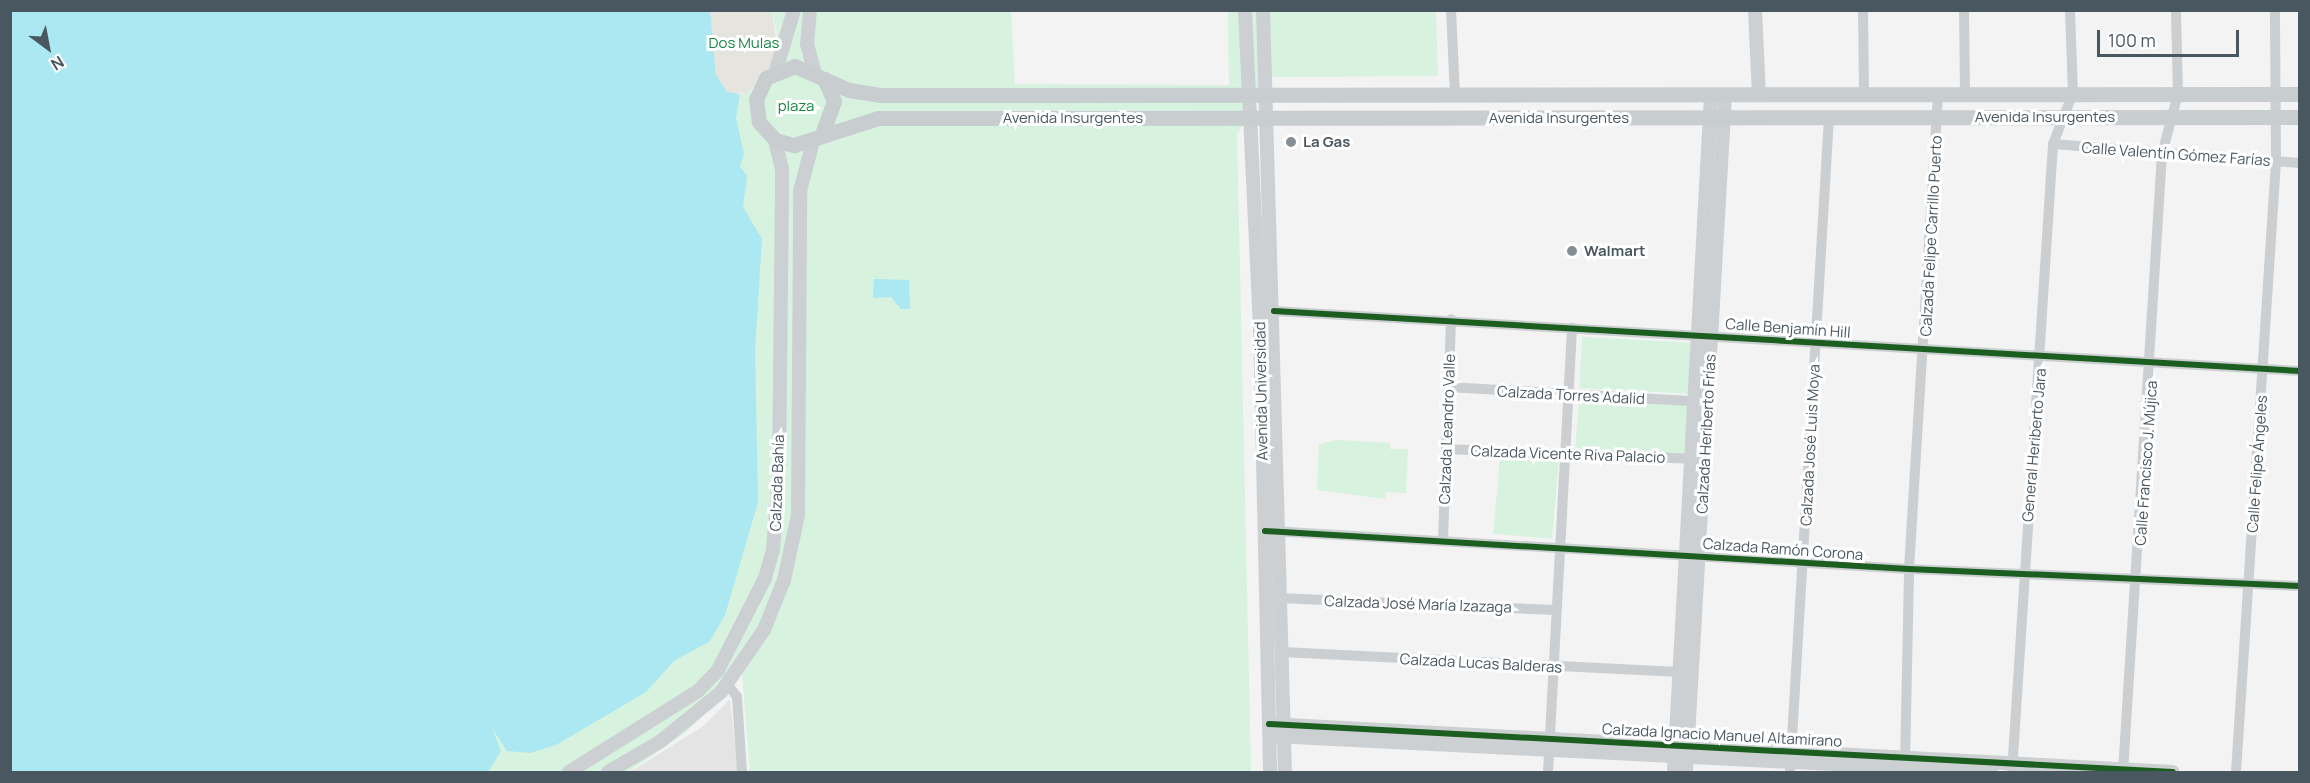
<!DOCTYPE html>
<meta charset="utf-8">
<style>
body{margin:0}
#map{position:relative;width:2310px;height:783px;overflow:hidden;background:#f3f3f3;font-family:Manrope,sans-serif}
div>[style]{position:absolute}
.education>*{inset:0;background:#e5e4e5}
.green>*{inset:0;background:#d7f2df;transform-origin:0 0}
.sand>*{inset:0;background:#e6e4df}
.water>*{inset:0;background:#abe8f1}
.street>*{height:10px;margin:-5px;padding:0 5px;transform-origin:5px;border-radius:5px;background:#cccfd2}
.secondary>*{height:14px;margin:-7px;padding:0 7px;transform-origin:7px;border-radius:7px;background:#cdd0d3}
.primary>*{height:15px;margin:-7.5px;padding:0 7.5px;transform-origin:7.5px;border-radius:7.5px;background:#c8cdd0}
.cycleway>*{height:6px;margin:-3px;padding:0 3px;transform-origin:3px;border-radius:3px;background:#1b5e20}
.dots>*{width:16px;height:16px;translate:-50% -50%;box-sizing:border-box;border:3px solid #fff;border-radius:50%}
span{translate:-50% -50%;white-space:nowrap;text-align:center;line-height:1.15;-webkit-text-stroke:6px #fff;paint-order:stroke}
.park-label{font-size:15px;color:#148744}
.street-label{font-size:15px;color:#495761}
.poi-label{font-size:15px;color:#495761;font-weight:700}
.left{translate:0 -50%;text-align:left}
.frame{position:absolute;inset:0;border:12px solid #495761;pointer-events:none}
.north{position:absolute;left:18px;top:18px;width:60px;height:60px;-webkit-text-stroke:4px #fff;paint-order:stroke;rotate:148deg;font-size:16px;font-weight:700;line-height:24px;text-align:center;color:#495761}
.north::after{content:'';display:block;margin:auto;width:21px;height:27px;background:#495761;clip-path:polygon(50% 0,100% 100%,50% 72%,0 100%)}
.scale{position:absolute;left:2097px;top:30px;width:142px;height:27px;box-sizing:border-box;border:3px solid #495761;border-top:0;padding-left:8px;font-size:18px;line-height:21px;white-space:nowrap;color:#495761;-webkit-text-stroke:4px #fff;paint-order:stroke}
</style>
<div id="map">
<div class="education">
<i style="clip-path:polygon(730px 699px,738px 772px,630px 772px,702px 727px)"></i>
</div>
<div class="green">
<i style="clip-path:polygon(10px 11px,710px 11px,713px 64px,733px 95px,746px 94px,772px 58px,777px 33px,772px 11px,1011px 11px,1015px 84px,1229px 85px,1228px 11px,1436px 11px,1438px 76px,1273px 77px,1237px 134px,1251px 772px,750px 772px,742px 674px,689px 730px,628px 772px,11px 772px)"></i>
<i style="left:1582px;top:337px;width:110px;height:51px;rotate:3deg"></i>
<i style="left:1580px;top:392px;width:111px;height:56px;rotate:5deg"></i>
<i style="clip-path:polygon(1337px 440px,1390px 443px,1390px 449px,1408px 449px,1406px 493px,1386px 492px,1385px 499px,1317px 490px,1319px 444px)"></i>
<i style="left:1500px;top:457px;width:59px;height:77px;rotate:5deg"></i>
</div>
<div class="sand">
<i style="clip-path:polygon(710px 11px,772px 11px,777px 46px,768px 71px,746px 94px,727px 92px,716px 75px)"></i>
</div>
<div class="water">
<i style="clip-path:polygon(10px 11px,710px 11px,716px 75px,727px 92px,740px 94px,736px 118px,744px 154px,740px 166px,747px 176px,743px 207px,762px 239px,755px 349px,758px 502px,725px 615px,710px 641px,674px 661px,646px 692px,556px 745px,530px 753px,507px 751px,492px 728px,501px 751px,488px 772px,11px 772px)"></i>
<i style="clip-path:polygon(874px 279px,909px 280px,910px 309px,901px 309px,891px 297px,873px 298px)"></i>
</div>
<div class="street">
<i style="left:1451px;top:10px;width:85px;rotate:87.3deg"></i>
<i style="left:1863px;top:10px;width:84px;rotate:89.3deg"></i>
<i style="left:1964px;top:10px;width:84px;rotate:89.3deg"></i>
<i style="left:2053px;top:144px;width:248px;rotate:4.4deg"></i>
<i style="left:1274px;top:311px;width:1028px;rotate:3.35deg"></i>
<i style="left:1448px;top:387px;width:246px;rotate:3.3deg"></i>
<i style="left:1446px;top:449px;width:245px;rotate:2.3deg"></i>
<i style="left:1272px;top:531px;width:638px;rotate:3.41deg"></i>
<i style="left:1909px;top:569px;width:391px;rotate:2.5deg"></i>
<i style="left:1443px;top:539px;width:220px;rotate:-87.9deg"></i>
<i style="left:1279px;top:598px;width:277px;rotate:2.5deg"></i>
<i style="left:1283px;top:652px;width:397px;rotate:2.9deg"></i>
<i style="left:727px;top:684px;width:16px;rotate:52deg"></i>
<i style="left:737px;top:697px;width:75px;rotate:86.2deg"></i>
<i style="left:1905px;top:765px;width:196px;rotate:-88.8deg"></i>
<i style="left:1909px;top:569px;width:476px;rotate:-86.5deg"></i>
<i style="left:1548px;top:772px;width:445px;rotate:-86.9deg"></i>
<i style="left:1790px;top:772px;width:656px;rotate:-86.59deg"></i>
<i style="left:2012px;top:772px;width:629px;rotate:-86.26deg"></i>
<i style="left:2053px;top:144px;width:55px;rotate:-68.6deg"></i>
<i style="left:2073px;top:93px;width:83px;rotate:-92.1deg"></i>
<i style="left:2123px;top:772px;width:619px;rotate:-86.39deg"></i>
<i style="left:2162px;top:154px;width:62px;rotate:-75.1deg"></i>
<i style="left:2178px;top:94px;width:84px;rotate:-91.4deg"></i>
<i style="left:2236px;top:772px;width:611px;rotate:-86.25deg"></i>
<i style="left:2276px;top:162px;width:152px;rotate:-90.4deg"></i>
</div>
<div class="secondary">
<i style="left:810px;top:10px;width:34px;rotate:95deg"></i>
<i style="left:807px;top:44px;width:27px;rotate:75deg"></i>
<i style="left:1245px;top:10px;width:317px;rotate:87.3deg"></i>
<i style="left:1260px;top:327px;width:445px;rotate:88.7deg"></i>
<i style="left:1263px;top:10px;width:762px;rotate:88.35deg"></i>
<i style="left:1755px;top:10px;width:85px;rotate:87.3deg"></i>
<i style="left:776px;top:70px;width:63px;rotate:-73.3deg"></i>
<i style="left:1269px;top:724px;width:905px;rotate:3.04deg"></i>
<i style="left:1274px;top:736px;width:718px;rotate:2.87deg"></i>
<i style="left:569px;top:772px;width:152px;rotate:-32.1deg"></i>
<i style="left:698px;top:691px;width:29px;rotate:-46deg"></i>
<i style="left:718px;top:670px;width:103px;rotate:-62.9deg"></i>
<i style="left:765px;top:578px;width:29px;rotate:-74deg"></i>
<i style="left:773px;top:550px;width:76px;rotate:-85.5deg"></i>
<i style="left:779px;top:474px;width:305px;rotate:-89.4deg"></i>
<i style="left:782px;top:169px;width:30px;rotate:-104deg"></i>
<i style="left:608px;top:772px;width:61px;rotate:-30.3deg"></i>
<i style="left:661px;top:741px;width:77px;rotate:-39.2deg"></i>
<i style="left:721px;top:692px;width:75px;rotate:-55.3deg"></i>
<i style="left:764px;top:630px;width:54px;rotate:-68.2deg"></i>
<i style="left:784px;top:580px;width:66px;rotate:-77.8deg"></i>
<i style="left:798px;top:515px;width:324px;rotate:-89.6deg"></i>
<i style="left:800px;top:191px;width:52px;rotate:-75.4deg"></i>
<i style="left:1674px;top:772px;width:678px;rotate:-86.87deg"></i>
<i style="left:1686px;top:772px;width:678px;rotate:-86.7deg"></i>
</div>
<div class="primary">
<i style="left:824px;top:79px;width:27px;rotate:24deg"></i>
<i style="left:849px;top:90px;width:31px;rotate:9deg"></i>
<i style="left:880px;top:95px;width:1420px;rotate:-0.04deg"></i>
<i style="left:822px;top:134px;width:35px;rotate:-70deg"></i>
<i style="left:834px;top:101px;width:24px;rotate:-114deg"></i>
<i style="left:824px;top:79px;width:32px;rotate:-156deg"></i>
<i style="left:795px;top:66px;width:31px;rotate:158deg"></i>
<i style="left:766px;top:78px;width:23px;rotate:115deg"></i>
<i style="left:756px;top:99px;width:23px;rotate:83deg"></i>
<i style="left:759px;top:122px;width:24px;rotate:48deg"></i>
<i style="left:775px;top:140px;width:20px;rotate:15deg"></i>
<i style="left:794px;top:145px;width:88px;rotate:-17.8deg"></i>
<i style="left:878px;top:118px;width:1422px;rotate:-0.04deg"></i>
</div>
<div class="cycleway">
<i style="left:1274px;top:311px;width:1028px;rotate:3.35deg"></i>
<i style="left:1265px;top:531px;width:645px;rotate:3.38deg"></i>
<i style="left:1909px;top:569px;width:391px;rotate:2.5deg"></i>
<i style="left:1269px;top:724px;width:905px;rotate:3.04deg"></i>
</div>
<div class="dots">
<i style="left:1291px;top:142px;background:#848e94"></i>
<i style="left:1572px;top:251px;background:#848e94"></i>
</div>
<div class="park-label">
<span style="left:744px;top:43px">Dos Mulas</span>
<span style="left:796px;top:106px">plaza</span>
</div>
<div class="street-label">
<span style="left:2045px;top:117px">Avenida Insurgentes</span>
<span style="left:1073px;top:118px">Avenida Insurgentes</span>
<span style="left:1559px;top:118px">Avenida Insurgentes</span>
<span style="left:2176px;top:154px;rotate:4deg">Calle Valentín Gómez Farías</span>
<span style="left:1931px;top:236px;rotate:-87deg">Calzada Felipe Carrillo Puerto</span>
<span style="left:1788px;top:328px;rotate:4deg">Calle Benjamín Hill</span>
<span style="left:1261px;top:391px;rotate:-91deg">Avenida Universidad</span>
<span style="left:1571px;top:395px;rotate:3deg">Calzada Torres Adalid</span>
<span style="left:1447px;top:429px;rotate:-88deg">Calzada Leandro Valle</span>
<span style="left:1706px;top:434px;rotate:-87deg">Calzada Heriberto Frías</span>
<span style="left:1810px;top:445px;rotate:-87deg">Calzada José Luis Moya</span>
<span style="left:2034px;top:445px;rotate:-85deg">General Heriberto Jara</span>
<span style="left:1568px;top:454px;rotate:2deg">Calzada Vicente Riva Palacio</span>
<span style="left:2146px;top:463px;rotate:-86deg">Calle Francisco J. Mújica</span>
<span style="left:2257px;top:464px;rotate:-86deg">Calle Felipe Ángeles</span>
<span style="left:777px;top:483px;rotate:-88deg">Calzada Bahía</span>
<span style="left:1783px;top:549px;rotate:4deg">Calzada Ramón Corona</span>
<span style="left:1418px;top:604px;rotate:2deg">Calzada José María Izazaga</span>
<span style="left:1481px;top:663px;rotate:3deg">Calzada Lucas Balderas</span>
<span style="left:1722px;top:735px;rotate:3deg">Calzada Ignacio Manuel Altamirano</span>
</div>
<div class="poi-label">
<span class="left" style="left:1303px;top:142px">La Gas</span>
<span class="left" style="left:1584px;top:251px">Walmart</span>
</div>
<div class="frame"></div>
<div class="north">N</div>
<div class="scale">100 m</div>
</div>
